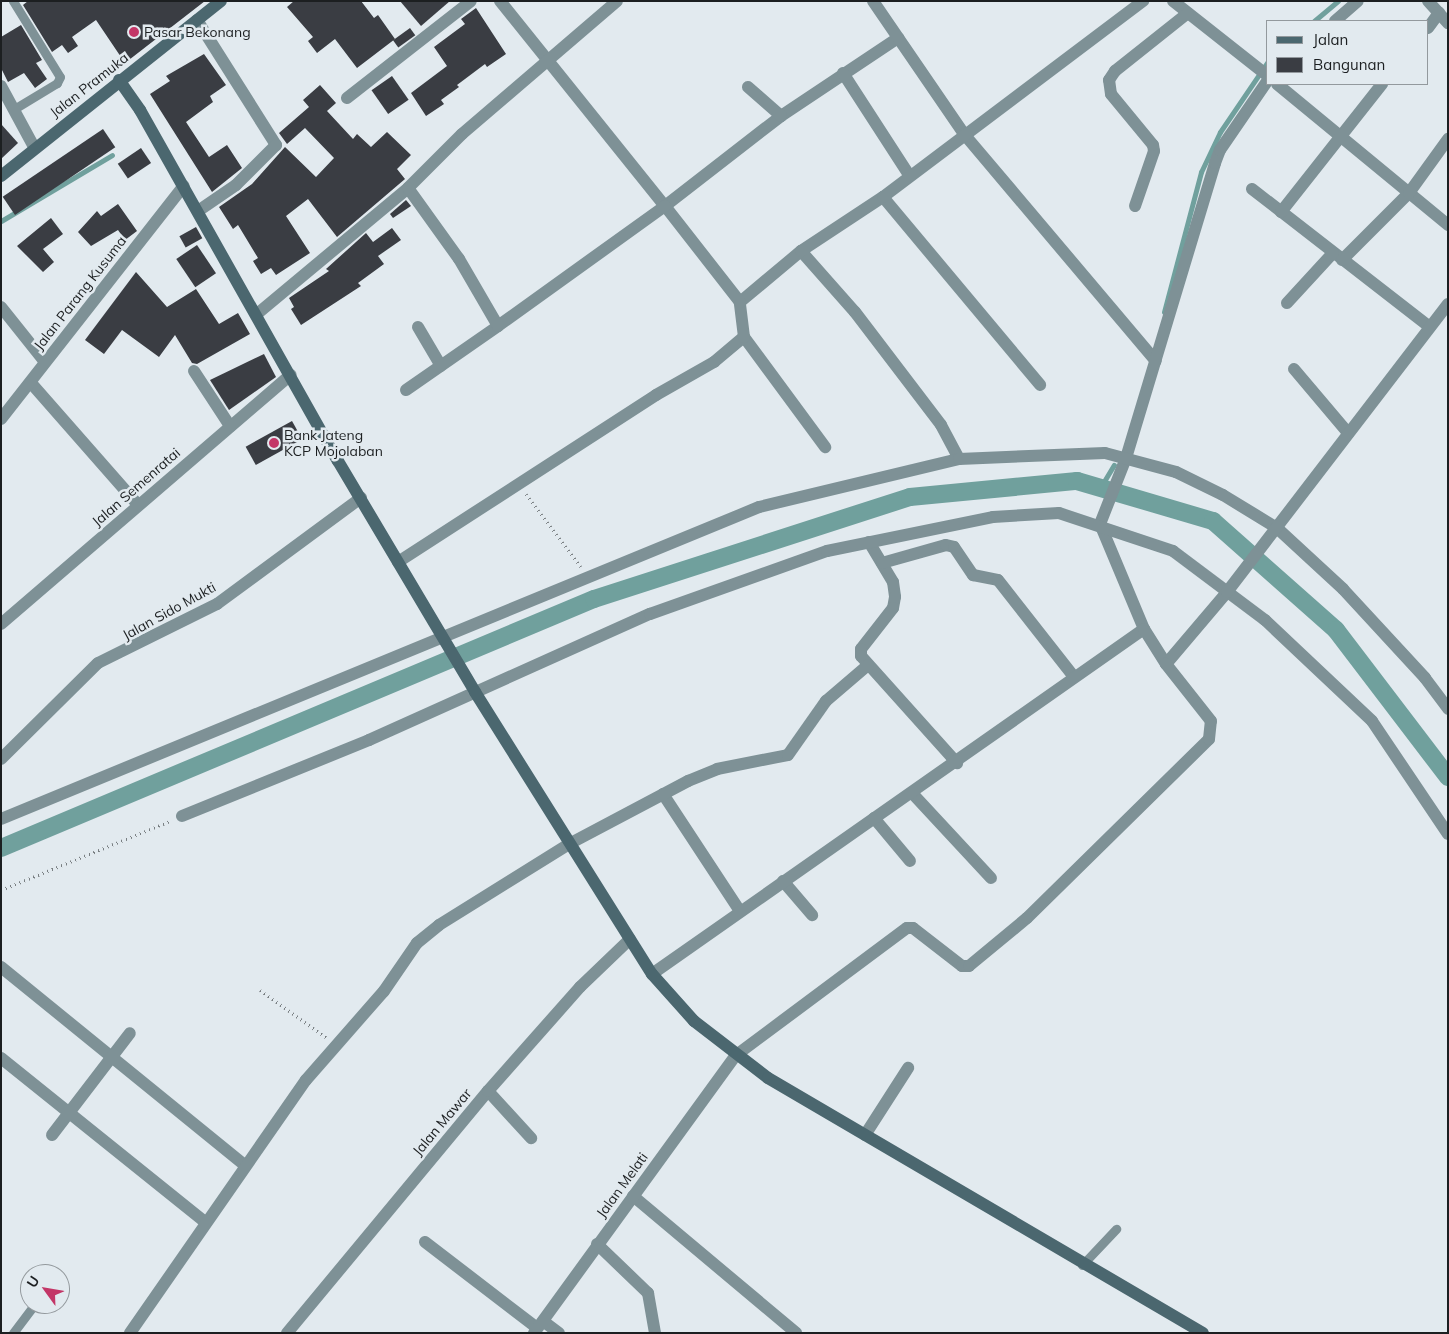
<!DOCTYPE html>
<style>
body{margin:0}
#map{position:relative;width:1449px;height:1334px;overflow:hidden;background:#e2eaef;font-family:Mulish,sans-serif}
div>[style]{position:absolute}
.stream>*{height:5px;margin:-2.5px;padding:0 2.5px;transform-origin:2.5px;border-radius:2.5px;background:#70a09d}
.canal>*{height:18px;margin:-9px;padding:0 9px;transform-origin:9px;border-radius:9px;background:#70a09d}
.building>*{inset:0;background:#3a3d43;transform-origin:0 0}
.path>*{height:3px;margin-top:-1.5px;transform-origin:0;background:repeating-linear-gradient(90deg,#797f82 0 1px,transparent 0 5px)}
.lane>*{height:9px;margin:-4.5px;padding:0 4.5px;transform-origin:4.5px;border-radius:4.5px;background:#7e9196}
.street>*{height:12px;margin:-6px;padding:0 6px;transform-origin:6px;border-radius:6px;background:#7e9196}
.secondary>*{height:12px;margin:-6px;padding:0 6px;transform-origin:6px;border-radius:6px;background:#4b676f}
.dots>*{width:14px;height:14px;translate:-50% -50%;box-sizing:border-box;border:2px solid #e2eaef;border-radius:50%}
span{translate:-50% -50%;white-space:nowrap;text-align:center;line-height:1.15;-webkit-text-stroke:5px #e2eaef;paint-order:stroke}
.poi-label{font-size:14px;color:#1c1f21}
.left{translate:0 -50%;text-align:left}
.street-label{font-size:14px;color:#1c1f21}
.frame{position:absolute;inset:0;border:2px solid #1c1f21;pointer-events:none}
.legend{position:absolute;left:1266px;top:20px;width:162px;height:65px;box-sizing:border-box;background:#e2eaef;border:1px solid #93999d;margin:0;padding:6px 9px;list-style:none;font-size:15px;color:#1c1f21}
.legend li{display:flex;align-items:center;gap:10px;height:25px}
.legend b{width:25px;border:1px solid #93999d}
.north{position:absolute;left:20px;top:1264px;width:50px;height:50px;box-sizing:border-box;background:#e2eaef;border:1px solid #93999d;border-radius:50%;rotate:302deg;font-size:14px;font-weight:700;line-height:20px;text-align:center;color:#1c1f21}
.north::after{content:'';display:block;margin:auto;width:18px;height:22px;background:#c33667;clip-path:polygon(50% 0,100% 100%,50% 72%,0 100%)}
</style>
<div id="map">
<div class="stream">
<i style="left:1314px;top:21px;width:31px;rotate:-40deg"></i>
<i style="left:1px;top:221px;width:129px;rotate:-30.7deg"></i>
<i style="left:1164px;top:312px;width:145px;rotate:-75.2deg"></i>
<i style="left:1201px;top:172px;width:44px;rotate:-64.6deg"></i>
<i style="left:1220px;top:132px;width:86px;rotate:-55.9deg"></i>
<i style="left:1100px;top:488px;width:27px;rotate:-59deg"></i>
</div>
<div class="canal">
<i style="left:1px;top:848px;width:643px;rotate:-22.78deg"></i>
<i style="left:594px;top:599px;width:332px;rotate:-17.9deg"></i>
<i style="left:910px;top:497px;width:168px;rotate:-5.5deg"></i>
<i style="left:1077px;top:481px;width:142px;rotate:16.4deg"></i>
<i style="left:1213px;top:521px;width:164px;rotate:41.5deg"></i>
<i style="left:1336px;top:630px;width:185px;rotate:52.7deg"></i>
</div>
<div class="building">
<i style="clip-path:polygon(28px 1px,205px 1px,125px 63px,96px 20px,72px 37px,78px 46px,68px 53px,62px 45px,52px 52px,23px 5px)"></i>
<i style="clip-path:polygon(294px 1px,361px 1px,374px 18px,378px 15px,395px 39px,357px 68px,335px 39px,317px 53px,308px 41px,313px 37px,287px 7px)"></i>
<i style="clip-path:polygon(400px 1px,450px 1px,421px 26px)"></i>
<i style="clip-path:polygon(476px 8px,506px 54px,487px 67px,485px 64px,457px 85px,459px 87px,441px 100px,444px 104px,426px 116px,411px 93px,447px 66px,434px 47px,465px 24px,461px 19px)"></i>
<i style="clip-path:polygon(21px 25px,42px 60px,36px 63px,47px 79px,35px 88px,24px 73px,8px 82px,1px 68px,1px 37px)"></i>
<i style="left:410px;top:28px;width:9px;height:21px;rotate:54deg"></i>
<i style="clip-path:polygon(204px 54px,226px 85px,210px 96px,213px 102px,186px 122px,209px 157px,227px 145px,242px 168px,212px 192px,150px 94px,170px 81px,166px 76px)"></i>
<i style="left:392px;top:76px;width:29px;height:25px;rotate:55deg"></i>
<i style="clip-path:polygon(320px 85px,336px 103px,327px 111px,353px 139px,357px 134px,371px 147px,387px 132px,411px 155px,397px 169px,405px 179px,337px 237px,308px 199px,286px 216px,310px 253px,276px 275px,271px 268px,261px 274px,253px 261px,258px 258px,238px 225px,233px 229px,219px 207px,252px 184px,285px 147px,316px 177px,334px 158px,305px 128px,287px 144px,279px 133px,309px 107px,303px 100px)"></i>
<i style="clip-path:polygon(1px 124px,18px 143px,1px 159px)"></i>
<i style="left:103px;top:129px;width:22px;height:121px;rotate:56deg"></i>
<i style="left:141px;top:148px;width:18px;height:28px;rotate:56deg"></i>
<i style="clip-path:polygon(406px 200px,411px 206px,393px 218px,390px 214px)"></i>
<i style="clip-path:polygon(118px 204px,137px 231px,125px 240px,118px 230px,91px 246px,78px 232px,97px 211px,101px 216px)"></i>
<i style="clip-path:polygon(51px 218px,63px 234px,43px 249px,54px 262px,43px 272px,17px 246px)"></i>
<i style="left:196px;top:227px;width:13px;height:19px;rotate:61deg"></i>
<i style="clip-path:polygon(392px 228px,401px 240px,378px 256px,384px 264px,358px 283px,361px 286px,301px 325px,291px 309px,294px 307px,289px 298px,329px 271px,326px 269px,366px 233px,373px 242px)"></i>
<i style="left:197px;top:245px;width:34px;height:25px;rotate:56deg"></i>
<i style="clip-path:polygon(136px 272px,167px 307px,196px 289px,219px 324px,238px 313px,250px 334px,197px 364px,192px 363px,175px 335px,159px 357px,122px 330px,104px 354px,85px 340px)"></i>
<i style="clip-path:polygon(264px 354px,276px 377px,229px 410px,210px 380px)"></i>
<i style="left:292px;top:421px;width:21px;height:53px;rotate:61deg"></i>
</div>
<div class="path">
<i style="left:526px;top:494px;width:91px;rotate:53deg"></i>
<i style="left:1px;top:890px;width:183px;rotate:-22.2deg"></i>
<i style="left:260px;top:990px;width:82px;rotate:35.6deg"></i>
</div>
<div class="lane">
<i style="left:13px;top:1px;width:89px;rotate:58.3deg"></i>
<i style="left:60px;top:77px;width:7px;rotate:117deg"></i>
<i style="left:57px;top:83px;width:50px;rotate:148.8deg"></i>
<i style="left:1082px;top:1265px;width:50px;rotate:-46.6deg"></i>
<i style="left:13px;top:1333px;width:36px;rotate:-53deg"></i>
</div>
<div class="street">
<i style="left:500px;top:1px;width:263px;rotate:51.2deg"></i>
<i style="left:665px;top:206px;width:147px;rotate:-37.8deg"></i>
<i style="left:781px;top:116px;width:141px;rotate:-33.7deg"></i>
<i style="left:873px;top:1px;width:161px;rotate:55.6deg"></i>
<i style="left:964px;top:134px;width:297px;rotate:49.8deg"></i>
<i style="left:1173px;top:1px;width:121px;rotate:38.3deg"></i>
<i style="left:1428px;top:1px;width:30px;rotate:48deg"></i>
<i style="left:197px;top:20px;width:148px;rotate:57.7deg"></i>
<i style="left:276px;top:145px;width:57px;rotate:135deg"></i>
<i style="left:236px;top:185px;width:46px;rotate:145.6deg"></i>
<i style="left:1335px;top:21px;width:30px;rotate:-41deg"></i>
<i style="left:1428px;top:28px;width:19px;rotate:-54deg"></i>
<i style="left:843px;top:73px;width:121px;rotate:57.1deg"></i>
<i style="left:1277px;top:84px;width:222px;rotate:39.5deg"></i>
<i style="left:1px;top:86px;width:69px;rotate:61.6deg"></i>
<i style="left:748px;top:87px;width:44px;rotate:41.3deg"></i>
<i style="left:347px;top:98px;width:157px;rotate:-38deg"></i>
<i style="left:1252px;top:189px;width:225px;rotate:37.8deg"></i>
<i style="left:883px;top:197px;width:245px;rotate:50.1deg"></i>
<i style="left:1135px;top:206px;width:58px;rotate:-70.9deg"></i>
<i style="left:1154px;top:151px;width:6px;rotate:-99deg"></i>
<i style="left:1153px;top:145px;width:66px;rotate:-129.5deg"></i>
<i style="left:1111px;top:94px;width:14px;rotate:-98deg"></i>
<i style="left:1109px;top:80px;width:11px;rotate:-56deg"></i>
<i style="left:1115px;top:71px;width:93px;rotate:-38.5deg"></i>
<i style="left:1281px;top:212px;width:163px;rotate:-51.7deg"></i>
<i style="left:801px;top:251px;width:81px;rotate:48.5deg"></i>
<i style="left:855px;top:312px;width:142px;rotate:52.7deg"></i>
<i style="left:941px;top:425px;width:38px;rotate:62deg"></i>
<i style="left:1342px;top:260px;width:95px;rotate:-45deg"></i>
<i style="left:1409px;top:193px;width:67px;rotate:-54.2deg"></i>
<i style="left:740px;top:302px;width:80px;rotate:-39.9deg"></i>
<i style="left:801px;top:251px;width:98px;rotate:-33.4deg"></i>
<i style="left:883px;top:197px;width:326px;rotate:-37deg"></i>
<i style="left:1287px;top:303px;width:68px;rotate:-47.4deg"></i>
<i style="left:1px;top:307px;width:70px;rotate:51.3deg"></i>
<i style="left:257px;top:314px;width:197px;rotate:-39.8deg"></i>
<i style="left:408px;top:188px;width:76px;rotate:-45deg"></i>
<i style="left:462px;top:134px;width:204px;rotate:-40.6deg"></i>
<i style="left:418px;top:327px;width:45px;rotate:59.5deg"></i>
<i style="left:744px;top:337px;width:137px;rotate:53.6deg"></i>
<i style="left:1294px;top:369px;width:84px;rotate:49.8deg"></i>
<i style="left:194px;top:371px;width:66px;rotate:56.8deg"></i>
<i style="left:31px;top:383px;width:162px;rotate:48.7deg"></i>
<i style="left:406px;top:390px;width:112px;rotate:-34.8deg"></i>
<i style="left:1px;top:419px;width:296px;rotate:-51.9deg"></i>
<i style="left:869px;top:542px;width:47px;rotate:59deg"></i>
<i style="left:893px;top:582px;width:15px;rotate:82deg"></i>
<i style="left:895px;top:597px;width:11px;rotate:100deg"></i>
<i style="left:893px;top:608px;width:52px;rotate:128deg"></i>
<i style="left:861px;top:649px;width:7px;rotate:90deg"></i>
<i style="left:861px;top:656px;width:144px;rotate:48.1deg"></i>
<i style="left:398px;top:562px;width:307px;rotate:-32.9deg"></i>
<i style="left:656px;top:395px;width:67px;rotate:-29.6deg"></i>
<i style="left:714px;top:362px;width:39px;rotate:-40deg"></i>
<i style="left:744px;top:337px;width:35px;rotate:-97deg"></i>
<i style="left:740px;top:302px;width:122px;rotate:-128deg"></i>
<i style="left:665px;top:206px;width:206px;rotate:144.3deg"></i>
<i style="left:498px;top:326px;width:78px;rotate:-120.2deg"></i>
<i style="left:459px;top:259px;width:87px;rotate:-125.7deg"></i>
<i style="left:882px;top:563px;width:66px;rotate:-15.7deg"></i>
<i style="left:946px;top:545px;width:8px;rotate:14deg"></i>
<i style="left:954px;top:547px;width:34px;rotate:56deg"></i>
<i style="left:973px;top:575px;width:25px;rotate:11deg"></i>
<i style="left:998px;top:580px;width:123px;rotate:51.9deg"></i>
<i style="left:1px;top:624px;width:382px;rotate:-40.7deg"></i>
<i style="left:1144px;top:629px;width:114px;rotate:-112.7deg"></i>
<i style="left:1100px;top:524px;width:71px;rotate:-68.5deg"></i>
<i style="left:1126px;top:458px;width:308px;rotate:-73.2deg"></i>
<i style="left:1215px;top:163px;width:14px;rotate:-69deg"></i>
<i style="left:1220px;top:150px;width:85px;rotate:-55.6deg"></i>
<i style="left:1px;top:759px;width:136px;rotate:-44.7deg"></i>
<i style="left:98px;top:663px;width:133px;rotate:-26.4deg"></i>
<i style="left:217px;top:604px;width:179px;rotate:-36.4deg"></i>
<i style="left:912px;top:793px;width:116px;rotate:47.1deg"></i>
<i style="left:663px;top:794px;width:140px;rotate:56.7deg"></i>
<i style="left:182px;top:816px;width:202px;rotate:-22.1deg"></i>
<i style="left:369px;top:740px;width:308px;rotate:-24.2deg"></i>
<i style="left:650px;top:614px;width:188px;rotate:-19.6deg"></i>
<i style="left:827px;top:551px;width:169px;rotate:-11.6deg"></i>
<i style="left:993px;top:517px;width:66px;rotate:-3.5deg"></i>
<i style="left:1059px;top:513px;width:120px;rotate:18.4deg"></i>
<i style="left:1173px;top:551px;width:115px;rotate:36.9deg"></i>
<i style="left:1265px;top:620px;width:147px;rotate:43.3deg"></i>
<i style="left:1372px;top:721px;width:136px;rotate:56.1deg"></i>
<i style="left:874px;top:818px;width:56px;rotate:50.1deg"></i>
<i style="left:1px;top:819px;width:820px;rotate:-22.37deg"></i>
<i style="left:759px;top:507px;width:206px;rotate:-13.5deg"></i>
<i style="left:959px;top:459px;width:146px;rotate:-2.4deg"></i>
<i style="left:1105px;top:453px;width:73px;rotate:15deg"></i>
<i style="left:1176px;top:472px;width:52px;rotate:26.1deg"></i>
<i style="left:1223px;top:495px;width:63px;rotate:31.4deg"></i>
<i style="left:1277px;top:528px;width:90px;rotate:42.7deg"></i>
<i style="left:1343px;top:589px;width:121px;rotate:47.3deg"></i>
<i style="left:1425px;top:678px;width:39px;rotate:53deg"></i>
<i style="left:783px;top:881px;width:45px;rotate:49.5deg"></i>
<i style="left:1px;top:967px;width:314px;rotate:39.1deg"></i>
<i style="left:652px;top:974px;width:601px;rotate:-35.04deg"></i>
<i style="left:1144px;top:629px;width:41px;rotate:57.8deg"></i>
<i style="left:1166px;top:664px;width:94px;rotate:-49.7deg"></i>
<i style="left:1227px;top:592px;width:363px;rotate:-52.5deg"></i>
<i style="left:1px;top:1058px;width:262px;rotate:38.8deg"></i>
<i style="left:488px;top:1091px;width:64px;rotate:47.5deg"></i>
<i style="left:52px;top:1135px;width:128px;rotate:-52.6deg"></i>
<i style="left:865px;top:1135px;width:80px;rotate:-57.3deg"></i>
<i style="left:633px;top:1196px;width:213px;rotate:40deg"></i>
<i style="left:425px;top:1242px;width:141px;rotate:37.5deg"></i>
<i style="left:597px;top:1244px;width:71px;rotate:43.9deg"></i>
<i style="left:648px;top:1293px;width:41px;rotate:80.1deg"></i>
<i style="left:543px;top:1321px;width:20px;rotate:37deg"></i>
<i style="left:130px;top:1333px;width:308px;rotate:-55.2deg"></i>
<i style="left:306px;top:1080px;width:118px;rotate:-48.8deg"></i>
<i style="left:384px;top:991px;width:58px;rotate:-55.5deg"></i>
<i style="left:417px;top:943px;width:28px;rotate:-39deg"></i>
<i style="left:439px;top:925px;width:153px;rotate:-31.9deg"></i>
<i style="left:569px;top:844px;width:135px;rotate:-27.9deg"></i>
<i style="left:688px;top:781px;width:31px;rotate:-22deg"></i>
<i style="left:717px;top:769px;width:72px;rotate:-11.2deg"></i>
<i style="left:788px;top:755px;width:66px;rotate:-54.9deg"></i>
<i style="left:826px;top:701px;width:55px;rotate:-40.6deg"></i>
<i style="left:287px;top:1333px;width:315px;rotate:-50.3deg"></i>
<i style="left:488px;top:1091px;width:139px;rotate:-48.5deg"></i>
<i style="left:580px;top:987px;width:69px;rotate:-43.8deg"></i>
<i style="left:534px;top:1333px;width:342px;rotate:-54deg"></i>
<i style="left:735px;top:1056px;width:214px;rotate:-36.7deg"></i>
<i style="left:907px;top:928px;width:6px"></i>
<i style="left:913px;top:928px;width:62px;rotate:37.8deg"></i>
<i style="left:962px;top:966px;width:7px"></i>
<i style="left:969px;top:966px;width:75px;rotate:-39.6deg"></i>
<i style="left:1027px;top:918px;width:255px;rotate:-44.5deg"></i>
<i style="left:1209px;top:739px;width:18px;rotate:-84deg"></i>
<i style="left:1211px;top:721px;width:73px;rotate:-128.3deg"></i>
</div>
<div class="secondary">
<i style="left:119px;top:80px;width:37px;rotate:55deg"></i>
<i style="left:140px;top:110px;width:403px;rotate:60.6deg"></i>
<i style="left:338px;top:461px;width:269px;rotate:59.3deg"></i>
<i style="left:475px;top:692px;width:333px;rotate:57.9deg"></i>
<i style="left:652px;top:974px;width:63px;rotate:48.2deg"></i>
<i style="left:694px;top:1021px;width:93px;rotate:37.6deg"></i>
<i style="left:768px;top:1078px;width:504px;rotate:30.38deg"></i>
<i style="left:1px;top:176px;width:281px;rotate:-38.5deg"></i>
</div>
<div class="dots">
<i style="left:134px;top:32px;background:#c33667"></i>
<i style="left:274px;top:443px;background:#c33667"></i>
</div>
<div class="poi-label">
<span class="left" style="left:144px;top:32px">Pasar Bekonang</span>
<span class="left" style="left:284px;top:443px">Bank Jateng<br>KCP Mojolaban</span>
</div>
<div class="street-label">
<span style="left:89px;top:85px;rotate:-38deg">Jalan Pramuka</span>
<span style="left:80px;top:293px;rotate:-52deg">Jalan Parang Kusuma</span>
<span style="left:136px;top:487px;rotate:-41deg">Jalan Semenratai</span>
<span style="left:169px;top:611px;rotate:-29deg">Jalan Sido Mukti</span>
<span style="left:442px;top:1122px;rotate:-50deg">Jalan Mawar</span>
<span style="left:622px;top:1185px;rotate:-54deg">Jalan Melati</span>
</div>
<div class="frame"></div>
<ul class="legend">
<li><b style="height:6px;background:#4b676f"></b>Jalan</li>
<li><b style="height:14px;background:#3a3d43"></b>Bangunan</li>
</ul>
<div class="north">U</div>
</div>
